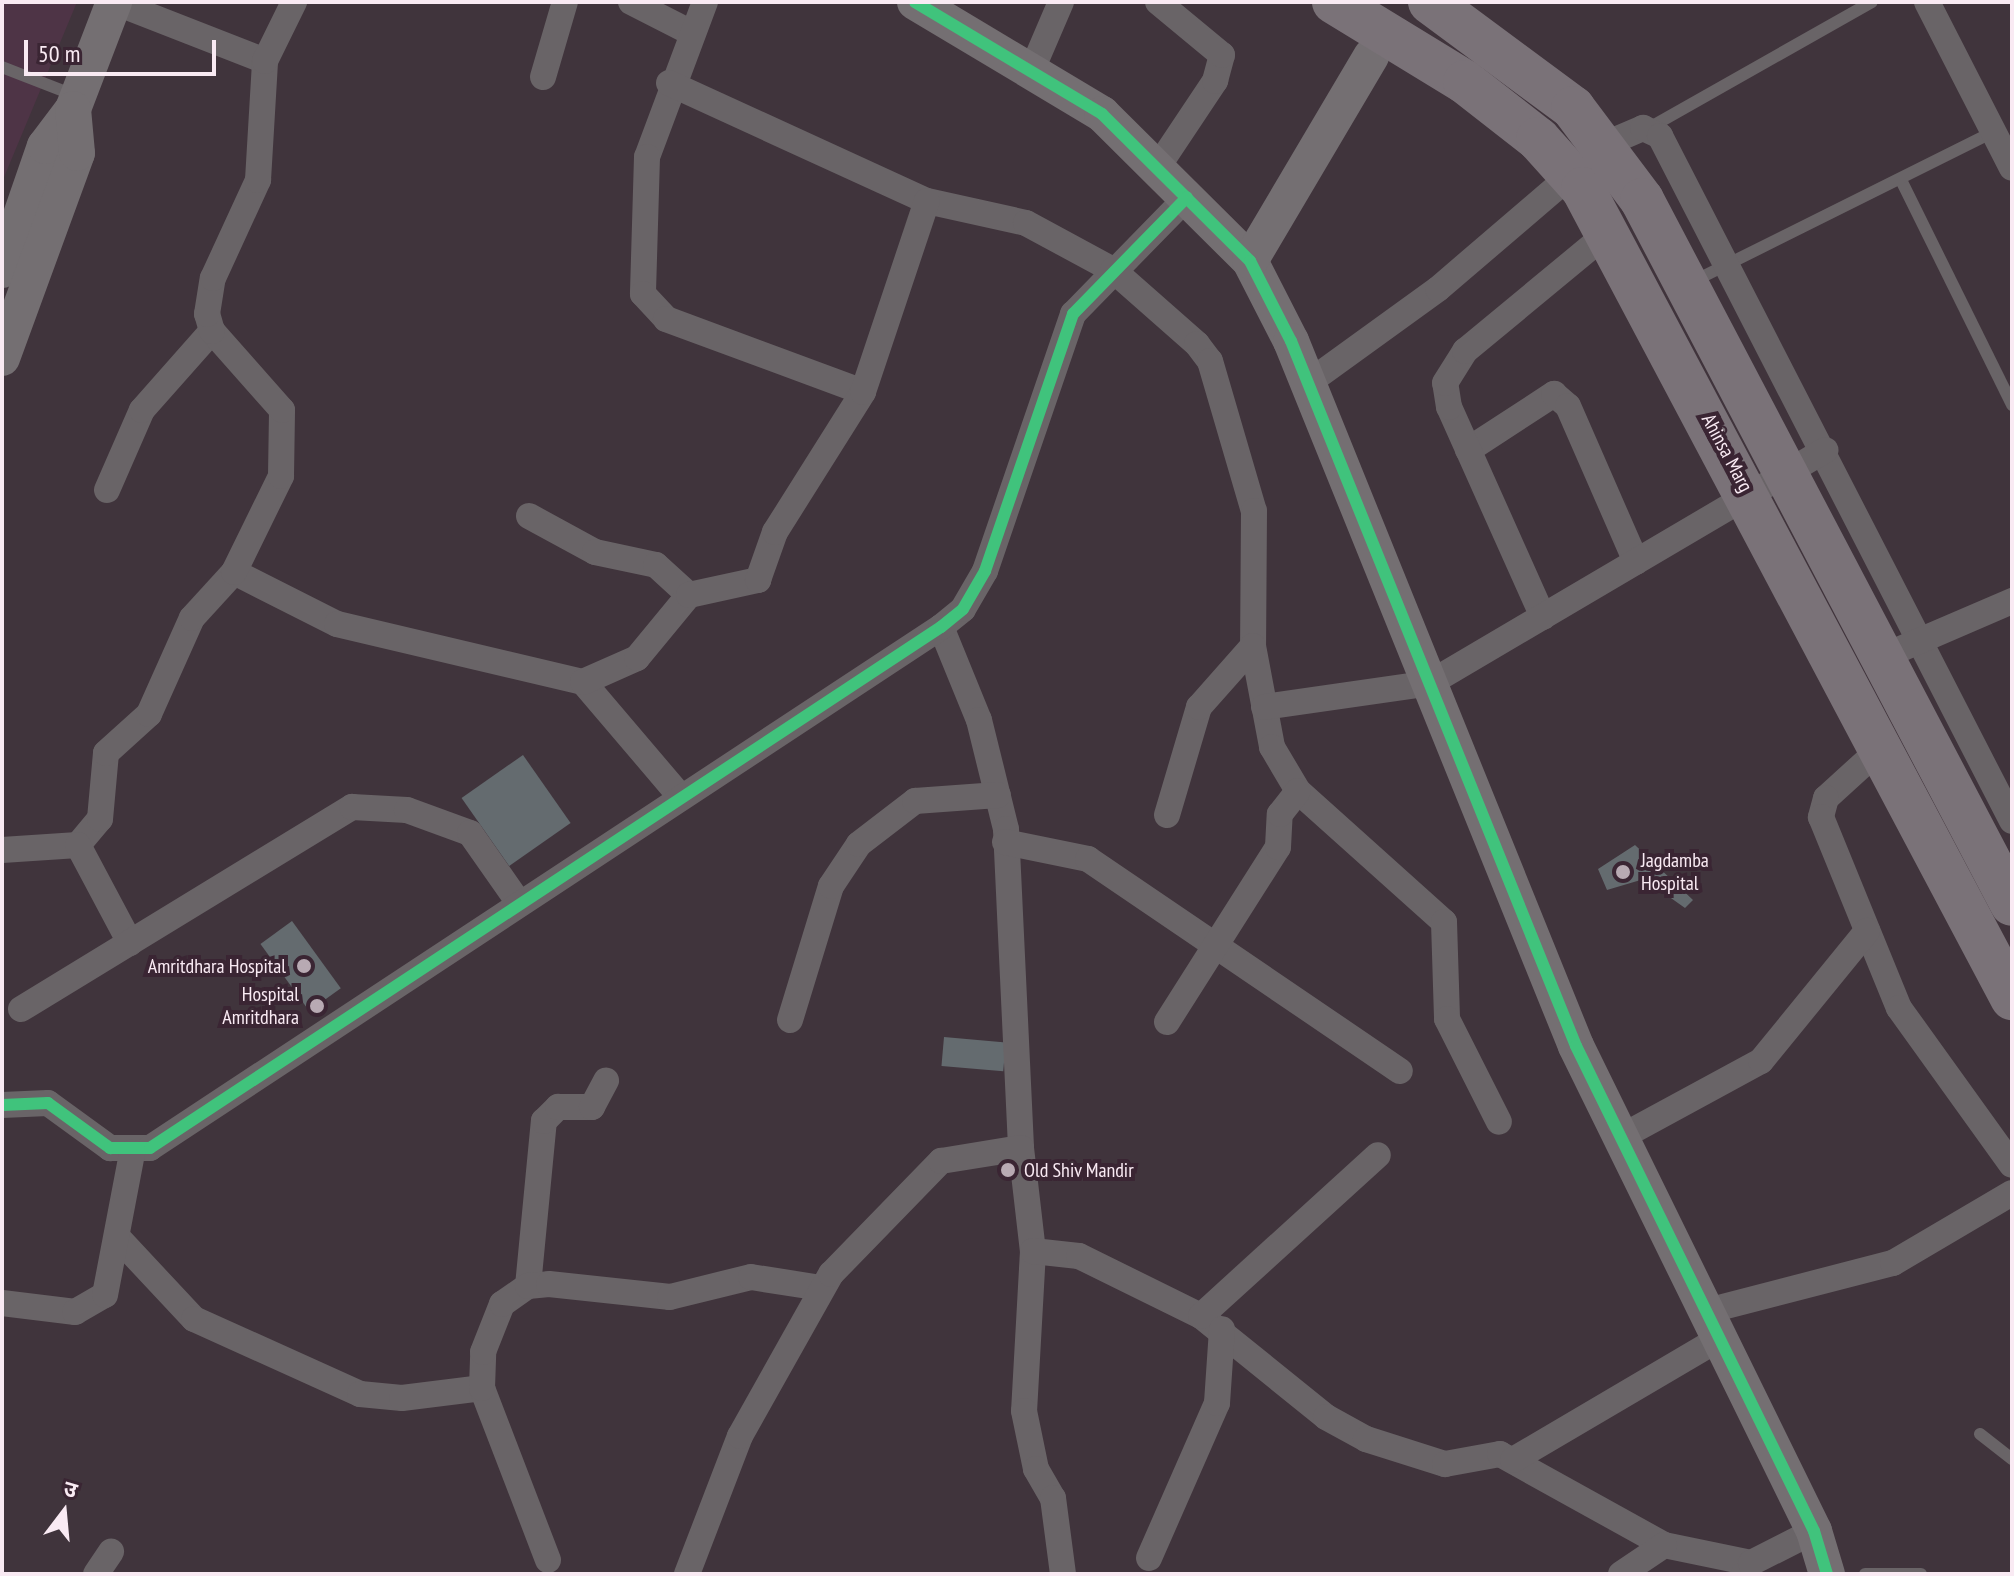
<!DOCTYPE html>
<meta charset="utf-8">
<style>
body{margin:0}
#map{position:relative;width:2014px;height:1576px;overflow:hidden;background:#40343c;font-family:"PT Sans Narrow","Noto Sans Devanagari",sans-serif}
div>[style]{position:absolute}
.built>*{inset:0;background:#4e3446}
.building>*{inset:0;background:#646b6f;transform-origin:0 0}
.lane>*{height:12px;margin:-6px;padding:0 6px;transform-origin:6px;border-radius:6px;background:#696467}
.street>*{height:26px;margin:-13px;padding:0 13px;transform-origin:13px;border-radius:13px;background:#696467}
.secondary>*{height:36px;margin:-18px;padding:0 18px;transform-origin:18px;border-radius:18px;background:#746f72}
.highway>*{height:44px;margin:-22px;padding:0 22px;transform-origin:22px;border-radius:22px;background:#7a7278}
.cycleway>*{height:12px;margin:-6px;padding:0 6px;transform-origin:6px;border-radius:6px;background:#40c37c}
.dots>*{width:22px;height:22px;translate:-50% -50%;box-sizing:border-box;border:4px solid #3a2533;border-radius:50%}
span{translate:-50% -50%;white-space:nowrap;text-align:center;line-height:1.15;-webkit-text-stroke:8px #3a2533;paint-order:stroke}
.street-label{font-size:20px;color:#f9eaf3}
.poi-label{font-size:20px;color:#f9eaf3}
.left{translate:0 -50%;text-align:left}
.right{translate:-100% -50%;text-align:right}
.frame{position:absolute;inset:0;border:4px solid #f9eaf3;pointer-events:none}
.north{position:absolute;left:24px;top:1472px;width:80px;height:80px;-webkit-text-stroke:6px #3a2533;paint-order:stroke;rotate:16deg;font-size:22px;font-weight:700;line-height:32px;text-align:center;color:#f9eaf3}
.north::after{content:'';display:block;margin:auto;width:28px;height:36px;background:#f9eaf3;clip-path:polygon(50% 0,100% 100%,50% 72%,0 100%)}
.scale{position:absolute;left:24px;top:40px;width:192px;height:36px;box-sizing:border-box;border:4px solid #f9eaf3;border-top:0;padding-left:10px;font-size:24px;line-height:28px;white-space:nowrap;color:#f9eaf3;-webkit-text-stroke:6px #3a2533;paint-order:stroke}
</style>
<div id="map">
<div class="built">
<i style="clip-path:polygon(2px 2px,77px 2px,2px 182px)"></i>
</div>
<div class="building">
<i style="left:523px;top:755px;width:83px;height:75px;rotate:55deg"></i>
<i style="clip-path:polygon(1635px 845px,1693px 900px,1685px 908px,1644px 879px,1607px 890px,1598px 869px)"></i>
<i style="left:292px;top:921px;width:83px;height:39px;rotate:54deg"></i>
<i style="left:944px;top:1037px;width:62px;height:29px;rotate:5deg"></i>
</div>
<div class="lane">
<i style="left:2px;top:67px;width:77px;rotate:21.3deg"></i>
<i style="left:1649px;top:128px;width:256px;rotate:-29.5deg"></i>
<i style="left:1902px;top:182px;width:249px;rotate:63.7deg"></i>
<i style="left:1692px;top:282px;width:336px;rotate:-26.5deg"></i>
<i style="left:1980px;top:1434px;width:41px;rotate:38deg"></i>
<i style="left:1865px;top:1574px;width:56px"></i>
</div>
<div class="street">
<i style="left:114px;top:2px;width:162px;rotate:21.3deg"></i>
<i style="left:631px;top:2px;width:66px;rotate:27deg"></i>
<i style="left:705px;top:2px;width:165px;rotate:110.5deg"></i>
<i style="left:647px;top:157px;width:137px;rotate:91.7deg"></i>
<i style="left:643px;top:294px;width:34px;rotate:47deg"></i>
<i style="left:666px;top:319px;width:210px;rotate:20.3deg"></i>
<i style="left:1927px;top:2px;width:186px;rotate:62.9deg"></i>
<i style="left:1031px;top:72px;width:76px;rotate:-66.8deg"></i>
<i style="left:543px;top:77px;width:78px;rotate:-73.7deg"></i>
<i style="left:669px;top:83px;width:284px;rotate:24.6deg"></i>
<i style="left:927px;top:201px;width:101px;rotate:12.5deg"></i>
<i style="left:1026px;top:223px;width:99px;rotate:28.4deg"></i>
<i style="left:1113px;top:270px;width:112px;rotate:41.4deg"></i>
<i style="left:1197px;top:344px;width:21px;rotate:53deg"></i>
<i style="left:1210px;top:361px;width:156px;rotate:73.7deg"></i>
<i style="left:1254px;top:511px;width:135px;rotate:90.4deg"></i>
<i style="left:1253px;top:646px;width:103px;rotate:79.3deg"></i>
<i style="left:1272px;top:747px;width:51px;rotate:59.4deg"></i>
<i style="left:1298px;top:791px;width:196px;rotate:41.9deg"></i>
<i style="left:1444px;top:922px;width:97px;rotate:88.2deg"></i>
<i style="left:1447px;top:1019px;width:115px;rotate:63.2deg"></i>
<i style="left:1601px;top:146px;width:46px;rotate:-23.2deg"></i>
<i style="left:1643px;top:128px;width:19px;rotate:25deg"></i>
<i style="left:1660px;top:136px;width:770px;rotate:62.8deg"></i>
<i style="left:1157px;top:168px;width:105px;rotate:-56.3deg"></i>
<i style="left:1215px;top:81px;width:27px;rotate:-75deg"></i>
<i style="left:1222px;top:55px;width:83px;rotate:-140.4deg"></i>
<i style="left:1308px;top:383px;width:160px;rotate:-35.9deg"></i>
<i style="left:1438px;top:289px;width:175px;rotate:-40.6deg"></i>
<i style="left:1468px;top:450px;width:103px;rotate:-33.1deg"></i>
<i style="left:1554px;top:394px;width:18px;rotate:41deg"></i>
<i style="left:1568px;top:406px;width:170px;rotate:66.4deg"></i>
<i style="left:107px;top:490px;width:87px;rotate:-66.4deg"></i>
<i style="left:142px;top:410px;width:106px;rotate:-48.5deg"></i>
<i style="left:529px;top:516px;width:75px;rotate:28.6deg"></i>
<i style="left:595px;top:552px;width:62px;rotate:12deg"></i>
<i style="left:656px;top:565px;width:45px;rotate:42.3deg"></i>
<i style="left:234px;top:572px;width:115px;rotate:26.8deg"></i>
<i style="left:337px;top:624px;width:253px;rotate:13.3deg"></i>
<i style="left:583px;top:682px;width:150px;rotate:49.6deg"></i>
<i style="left:1543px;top:617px;width:230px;rotate:-114.1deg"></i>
<i style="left:1449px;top:407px;width:24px;rotate:-99deg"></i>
<i style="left:1445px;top:383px;width:38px;rotate:-58deg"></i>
<i style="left:1465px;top:351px;width:187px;rotate:-39.6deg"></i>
<i style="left:941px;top:627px;width:100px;rotate:67.8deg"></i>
<i style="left:979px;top:720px;width:112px;rotate:76.1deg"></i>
<i style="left:1006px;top:829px;width:319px;rotate:87.3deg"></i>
<i style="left:1021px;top:1148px;width:104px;rotate:83.4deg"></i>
<i style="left:1033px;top:1251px;width:160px;rotate:93.2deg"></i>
<i style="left:1024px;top:1411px;width:59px;rotate:78.3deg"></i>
<i style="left:1036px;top:1469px;width:34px;rotate:60deg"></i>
<i style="left:1053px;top:1498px;width:77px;rotate:82.5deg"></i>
<i style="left:1882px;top:657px;width:142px;rotate:-23.3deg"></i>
<i style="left:583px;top:682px;width:59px;rotate:-24deg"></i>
<i style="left:637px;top:658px;width:82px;rotate:-50.5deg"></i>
<i style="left:689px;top:595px;width:71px;rotate:-12.3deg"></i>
<i style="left:758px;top:580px;width:51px;rotate:-70.5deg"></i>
<i style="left:775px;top:532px;width:165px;rotate:-57.8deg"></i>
<i style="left:863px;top:392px;width:201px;rotate:-71.5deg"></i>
<i style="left:1264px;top:707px;width:168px;rotate:-8.2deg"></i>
<i style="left:1430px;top:683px;width:459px;rotate:-30.5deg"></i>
<i style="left:1881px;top:748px;width:74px;rotate:137.7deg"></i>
<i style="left:1826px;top:798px;width:20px;rotate:105deg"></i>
<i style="left:1821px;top:817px;width:206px;rotate:67.8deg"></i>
<i style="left:1899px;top:1008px;width:193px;rotate:54.3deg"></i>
<i style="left:1167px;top:815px;width:113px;rotate:-73.5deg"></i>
<i style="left:1199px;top:707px;width:81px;rotate:-48.5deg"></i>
<i style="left:1005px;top:842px;width:85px;rotate:11.6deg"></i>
<i style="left:1088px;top:859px;width:377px;rotate:34.2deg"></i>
<i style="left:78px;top:845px;width:34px;rotate:-50deg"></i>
<i style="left:100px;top:819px;width:66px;rotate:-84.8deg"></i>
<i style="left:106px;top:753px;width:58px;rotate:-42.2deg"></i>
<i style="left:149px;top:714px;width:105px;rotate:-65.9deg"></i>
<i style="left:192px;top:618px;width:62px;rotate:-47.6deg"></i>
<i style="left:234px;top:572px;width:107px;rotate:-63.9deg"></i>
<i style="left:281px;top:476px;width:66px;rotate:-89.1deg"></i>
<i style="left:282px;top:410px;width:106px;rotate:-131.5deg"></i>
<i style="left:212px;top:331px;width:18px;rotate:-106deg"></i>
<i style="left:207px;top:314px;width:36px;rotate:-81deg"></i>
<i style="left:213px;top:278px;width:108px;rotate:-65.3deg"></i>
<i style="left:258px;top:180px;width:119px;rotate:-86.6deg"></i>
<i style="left:265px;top:61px;width:66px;rotate:-63.8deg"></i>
<i style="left:2px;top:850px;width:76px;rotate:-3.8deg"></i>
<i style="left:78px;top:845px;width:111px;rotate:62deg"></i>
<i style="left:21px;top:1009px;width:388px;rotate:-31.4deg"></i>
<i style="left:352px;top:807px;width:55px;rotate:3.1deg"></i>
<i style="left:407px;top:810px;width:67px;rotate:20.1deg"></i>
<i style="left:470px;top:833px;width:85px;rotate:55deg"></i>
<i style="left:790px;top:1020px;width:140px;rotate:-73deg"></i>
<i style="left:831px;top:886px;width:50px;rotate:-56.3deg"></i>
<i style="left:859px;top:844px;width:71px;rotate:-37.5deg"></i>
<i style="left:915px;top:801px;width:83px;rotate:-4.1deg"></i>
<i style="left:1167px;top:1022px;width:207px;rotate:-57.6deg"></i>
<i style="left:1278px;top:847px;width:33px;rotate:-87deg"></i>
<i style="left:1280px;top:814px;width:29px;rotate:-52deg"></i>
<i style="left:2px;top:1105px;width:46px;rotate:-2.5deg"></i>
<i style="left:48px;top:1103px;width:77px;rotate:36deg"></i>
<i style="left:110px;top:1148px;width:40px"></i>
<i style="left:150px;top:1148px;width:947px;rotate:-33.37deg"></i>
<i style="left:941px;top:627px;width:28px;rotate:-39deg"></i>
<i style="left:963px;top:609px;width:44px;rotate:-59.9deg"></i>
<i style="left:985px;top:571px;width:272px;rotate:-71.1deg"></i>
<i style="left:1073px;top:314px;width:163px;rotate:-45.7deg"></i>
<i style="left:1621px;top:1137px;width:159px;rotate:-28.5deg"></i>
<i style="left:1761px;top:1061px;width:168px;rotate:-50.8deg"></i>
<i style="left:120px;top:1240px;width:108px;rotate:46.9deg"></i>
<i style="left:194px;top:1319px;width:182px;rotate:24.3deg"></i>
<i style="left:360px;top:1394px;width:42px;rotate:5.4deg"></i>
<i style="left:402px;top:1398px;width:81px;rotate:-7.1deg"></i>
<i style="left:1033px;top:1251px;width:46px;rotate:6.2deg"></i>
<i style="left:1079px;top:1256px;width:136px;rotate:26.2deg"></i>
<i style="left:1201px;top:1316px;width:161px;rotate:38.9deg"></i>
<i style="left:1326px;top:1417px;width:46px;rotate:28.8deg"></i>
<i style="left:1366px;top:1439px;width:83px;rotate:17.6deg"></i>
<i style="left:1445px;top:1464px;width:56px;rotate:-10.3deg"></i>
<i style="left:1500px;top:1454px;width:188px;rotate:29deg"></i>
<i style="left:1664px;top:1545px;width:89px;rotate:11.7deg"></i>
<i style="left:528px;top:1286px;width:166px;rotate:-84.5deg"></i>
<i style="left:544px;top:1121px;width:20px;rotate:-45deg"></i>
<i style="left:558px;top:1107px;width:34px"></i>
<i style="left:592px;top:1107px;width:30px;rotate:-62deg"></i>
<i style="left:2px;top:1303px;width:74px;rotate:7deg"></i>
<i style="left:75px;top:1312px;width:34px;rotate:-30deg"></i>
<i style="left:105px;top:1295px;width:145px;rotate:-79.2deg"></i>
<i style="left:1707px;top:1311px;width:192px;rotate:-14.5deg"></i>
<i style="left:1893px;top:1263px;width:138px;rotate:-30.5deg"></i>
<i style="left:1201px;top:1316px;width:239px;rotate:-42.3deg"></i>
<i style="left:1513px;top:1460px;width:240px;rotate:-30.5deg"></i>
<i style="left:1149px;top:1558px;width:169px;rotate:-66.3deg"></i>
<i style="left:1217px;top:1403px;width:74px;rotate:-86.1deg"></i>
<i style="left:548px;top:1560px;width:184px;rotate:-111deg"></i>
<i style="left:482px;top:1388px;width:36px;rotate:-88deg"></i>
<i style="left:483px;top:1352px;width:52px;rotate:-68.4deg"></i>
<i style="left:502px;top:1304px;width:32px;rotate:-35deg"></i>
<i style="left:528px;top:1286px;width:21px;rotate:-5deg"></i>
<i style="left:549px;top:1284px;width:122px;rotate:6.1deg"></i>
<i style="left:670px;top:1297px;width:83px;rotate:-13.9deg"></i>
<i style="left:751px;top:1277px;width:71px;rotate:8.9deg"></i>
<i style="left:96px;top:1574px;width:27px;rotate:-56deg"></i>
<i style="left:687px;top:1574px;width:148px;rotate:-69deg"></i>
<i style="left:740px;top:1436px;width:186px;rotate:-60.7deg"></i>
<i style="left:831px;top:1274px;width:158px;rotate:-45.8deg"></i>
<i style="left:941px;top:1161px;width:81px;rotate:-9.2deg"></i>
<i style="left:1621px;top:1574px;width:52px;rotate:-34deg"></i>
<i style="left:1744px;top:1574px;width:13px;rotate:-58deg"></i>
<i style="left:1751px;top:1563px;width:71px;rotate:-26.9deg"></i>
</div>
<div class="secondary">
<i style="left:915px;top:2px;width:218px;rotate:30.9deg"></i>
<i style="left:1102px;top:114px;width:209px;rotate:44.8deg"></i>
<i style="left:1250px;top:261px;width:90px;rotate:62.9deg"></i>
<i style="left:1291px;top:341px;width:760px;rotate:67.99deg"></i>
<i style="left:1576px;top:1046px;width:540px;rotate:63.86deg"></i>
<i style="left:1814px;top:1531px;width:45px;rotate:73.2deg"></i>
<i style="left:1250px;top:261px;width:238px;rotate:-59.4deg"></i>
<i style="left:2px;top:270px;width:131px;rotate:-70.9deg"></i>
<i style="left:45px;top:146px;width:46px;rotate:-52.9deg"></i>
<i style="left:73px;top:109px;width:115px;rotate:-69deg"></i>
<i style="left:2px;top:358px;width:218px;rotate:-69.9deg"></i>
<i style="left:77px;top:153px;width:44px;rotate:-95.2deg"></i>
</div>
<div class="highway">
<i style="left:1334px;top:2px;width:153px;rotate:31.4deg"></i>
<i style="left:1465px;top:82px;width:93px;rotate:38deg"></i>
<i style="left:1538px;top:139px;width:67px;rotate:48deg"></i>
<i style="left:1583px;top:189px;width:916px;rotate:62.06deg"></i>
<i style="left:1430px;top:2px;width:178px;rotate:36.5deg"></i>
<i style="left:1573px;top:108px;width:115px;rotate:53.1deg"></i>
<i style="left:1642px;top:200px;width:795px;rotate:62.28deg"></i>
</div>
<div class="cycleway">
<i style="left:915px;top:2px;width:218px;rotate:30.9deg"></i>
<i style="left:1102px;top:114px;width:209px;rotate:44.8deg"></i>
<i style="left:1250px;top:261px;width:90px;rotate:62.9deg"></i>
<i style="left:1291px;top:341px;width:760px;rotate:67.99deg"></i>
<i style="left:1576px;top:1046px;width:540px;rotate:63.86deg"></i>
<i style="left:1814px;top:1531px;width:45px;rotate:73.2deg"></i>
<i style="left:2px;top:1105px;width:46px;rotate:-2.5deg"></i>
<i style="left:48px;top:1103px;width:77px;rotate:36deg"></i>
<i style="left:110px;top:1148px;width:40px"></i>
<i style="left:150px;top:1148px;width:947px;rotate:-33.37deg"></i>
<i style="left:941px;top:627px;width:28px;rotate:-39deg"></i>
<i style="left:963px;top:609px;width:44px;rotate:-59.9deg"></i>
<i style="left:985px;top:571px;width:272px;rotate:-71.1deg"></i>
<i style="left:1073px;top:314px;width:163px;rotate:-45.7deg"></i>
</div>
<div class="dots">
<i style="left:1623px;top:872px;background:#b8aab3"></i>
<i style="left:304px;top:966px;background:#b8aab3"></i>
<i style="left:317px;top:1006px;background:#b8aab3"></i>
<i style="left:1008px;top:1170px;background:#b8aab3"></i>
</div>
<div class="street-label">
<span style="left:1727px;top:453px;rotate:62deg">Ahinsa Marg</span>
</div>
<div class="poi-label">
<span class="left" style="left:1641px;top:872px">Jagdamba<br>Hospital</span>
<span class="right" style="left:286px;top:966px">Amritdhara Hospital</span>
<span class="right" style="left:299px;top:1006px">Hospital<br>Amritdhara</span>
<span class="left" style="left:1024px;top:1170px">Old Shiv Mandir</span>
</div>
<div class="frame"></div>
<div class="north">उ</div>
<div class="scale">50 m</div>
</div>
